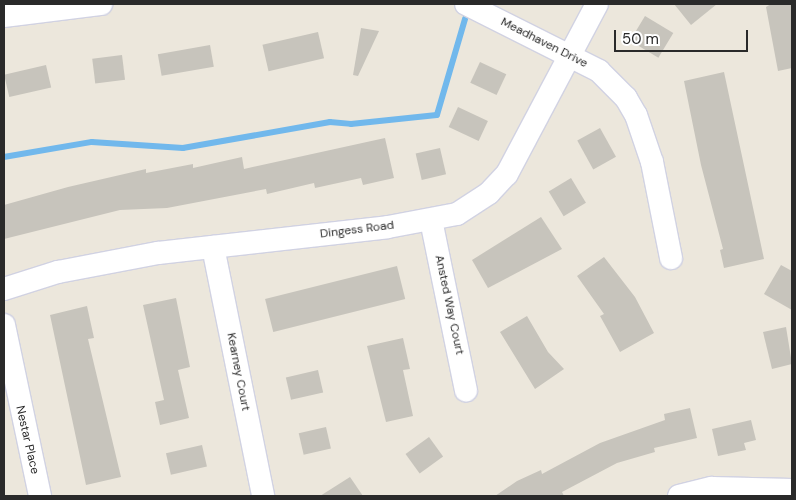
<!DOCTYPE html>
<style>
body{margin:0}
#map{position:relative;width:796px;height:500px;overflow:hidden;background:#ece7dc;font-family:"DM Sans",sans-serif}
div>[style]{position:absolute}
.stream>*{height:5.5px;margin:-2.75px;padding:0 2.75px;transform-origin:2.75px;border-radius:2.75px;background:#71b8ec}
.building>*{inset:0;background:#c7c4bc;transform-origin:0 0}
.roads{filter:drop-shadow(1px 0 #d1d2e2) drop-shadow(-1px 0 #d1d2e2) drop-shadow(0 1px #d1d2e2) drop-shadow(0 -1px #d1d2e2)}
.minor>*{height:22px;margin:-11px;padding:0 11px;transform-origin:11px;border-radius:11px;background:#fff}
span{translate:-50% -50%;white-space:nowrap;text-align:center;line-height:1.15;-webkit-text-stroke:5px #fff;paint-order:stroke}
.street-label{font-size:12px;color:#2a2a2a}
.frame{position:absolute;inset:0;border:5px solid #2a2a2a;pointer-events:none}
.scale{position:absolute;left:614px;top:30px;width:134px;height:22px;box-sizing:border-box;border:2px solid #2a2a2a;border-top:0;padding-left:6px;font-size:15px;line-height:18px;white-space:nowrap;color:#2a2a2a;-webkit-text-stroke:4px #fff;paint-order:stroke}
</style>
<div id="map">
<div class="stream">
<i style="left:4px;top:157px;width:89px;rotate:-9.7deg"></i>
<i style="left:92px;top:142px;width:91px;rotate:3.8deg"></i>
<i style="left:183px;top:148px;width:149px;rotate:-10deg"></i>
<i style="left:330px;top:122px;width:21px;rotate:5deg"></i>
<i style="left:351px;top:124px;width:86px;rotate:-6deg"></i>
<i style="left:437px;top:115px;width:100px;rotate:-73.7deg"></i>
</div>
<div class="building">
<i style="clip-path:polygon(674px 4px,717px 4px,691px 25px)"></i>
<i style="clip-path:polygon(771px 4px,792px 4px,792px 68px,778px 71px,766px 7px)"></i>
<i style="left:645px;top:16px;width:33px;height:29px;rotate:31deg"></i>
<i style="clip-path:polygon(361px 28px,379px 31px,358px 76px,353px 75px)"></i>
<i style="left:318px;top:32px;width:27px;height:57px;rotate:77deg"></i>
<i style="left:210px;top:45px;width:22px;height:53px;rotate:80deg"></i>
<i style="left:122px;top:55px;width:25px;height:30px;rotate:83deg"></i>
<i style="left:480px;top:62px;width:29px;height:23px;rotate:25deg"></i>
<i style="left:46px;top:65px;width:23px;height:43px;rotate:77deg"></i>
<i style="clip-path:polygon(724px 72px,764px 259px,724px 268px,720px 250px,723px 249px,701px 165px,684px 81px)"></i>
<i style="left:458px;top:107px;width:33px;height:22px;rotate:25deg"></i>
<i style="left:600px;top:128px;width:33px;height:26px;rotate:61deg"></i>
<i style="clip-path:polygon(385px 138px,394px 178px,363px 185px,361px 178px,315px 188px,314px 183px,267px 194px,266px 189px,167px 208px,120px 210px,4px 239px,4px 205px,68px 187px,146px 169px,146px 173px,193px 164px,193px 168px,242px 157px,244px 169px)"></i>
<i style="left:440px;top:148px;width:27px;height:25px;rotate:77deg"></i>
<i style="left:571px;top:178px;width:29px;height:26px;rotate:59deg"></i>
<i style="clip-path:polygon(541px 217px,562px 249px,488px 288px,472px 260px)"></i>
<i style="clip-path:polygon(604px 257px,635px 297px,654px 333px,620px 352px,600px 316px,604px 314px,577px 276px)"></i>
<i style="clip-path:polygon(781px 265px,792px 271px,792px 310px,764px 294px)"></i>
<i style="left:397px;top:266px;width:34px;height:136px;rotate:76deg"></i>
<i style="clip-path:polygon(176px 298px,190px 367px,178px 370px,189px 418px,160px 425px,155px 402px,164px 400px,143px 305px)"></i>
<i style="clip-path:polygon(87px 306px,94px 338px,88px 339px,121px 477px,86px 485px,50px 315px)"></i>
<i style="clip-path:polygon(527px 316px,548px 352px,564px 369px,535px 389px,500px 332px)"></i>
<i style="clip-path:polygon(786px 327px,792px 364px,772px 369px,763px 332px)"></i>
<i style="clip-path:polygon(403px 338px,410px 369px,403px 370px,413px 416px,386px 422px,367px 346px)"></i>
<i style="left:318px;top:370px;width:23px;height:33px;rotate:77deg"></i>
<i style="clip-path:polygon(690px 408px,697px 438px,654px 448px,655px 452px,617px 463px,562px 492px,564px 496px,495px 496px,517px 481px,541px 470px,542px 474px,600px 443px,665px 420px,664px 414px)"></i>
<i style="clip-path:polygon(751px 420px,756px 440px,744px 443px,746px 450px,718px 456px,712px 429px)"></i>
<i style="left:326px;top:427px;width:22px;height:28px;rotate:77deg"></i>
<i style="left:429px;top:437px;width:24px;height:29px;rotate:54deg"></i>
<i style="left:202px;top:445px;width:22px;height:37px;rotate:77deg"></i>
<i style="clip-path:polygon(350px 477px,363px 496px,320px 496px)"></i>
</div>
<div class="roads">
<div class="minor">
<i style="left:466px;top:4px;width:149px;rotate:26.7deg"></i>
<i style="left:599px;top:71px;width:38px;rotate:45deg"></i>
<i style="left:626px;top:98px;width:20px;rotate:60deg"></i>
<i style="left:636px;top:115px;width:50px;rotate:71.2deg"></i>
<i style="left:652px;top:162px;width:98px;rotate:78.8deg"></i>
<i style="left:4px;top:16px;width:98px;rotate:-7.1deg"></i>
<i style="left:431px;top:220px;width:174px;rotate:78.4deg"></i>
<i style="left:213px;top:247px;width:254px;rotate:78.6deg"></i>
<i style="left:4px;top:289px;width:57px;rotate:-17.5deg"></i>
<i style="left:58px;top:272px;width:102px;rotate:-10.8deg"></i>
<i style="left:158px;top:253px;width:231px;rotate:-6.4deg"></i>
<i style="left:388px;top:227px;width:70px;rotate:-10.7deg"></i>
<i style="left:457px;top:214px;width:38px;rotate:-33deg"></i>
<i style="left:489px;top:193px;width:26px;rotate:-47deg"></i>
<i style="left:507px;top:174px;width:192px;rotate:-62.1deg"></i>
<i style="left:4px;top:325px;width:175px;rotate:78.1deg"></i>
<i style="left:679px;top:496px;width:34px;rotate:-14deg"></i>
<i style="left:712px;top:488px;width:80px;rotate:1.4deg"></i>
</div>
</div>
<div class="street-label">
<span style="left:544px;top:43px;rotate:27deg">Meadhaven Drive</span>
<span style="left:357px;top:230px;rotate:-7deg">Dingess Road</span>
<span style="left:449px;top:305px;rotate:78deg">Ansted Way Court</span>
<span style="left:238px;top:372px;rotate:79deg">Kearney Court</span>
<span style="left:27px;top:440px;rotate:77deg">Nestar Place</span>
</div>
<div class="frame"></div>
<div class="scale">50 m</div>
</div>
